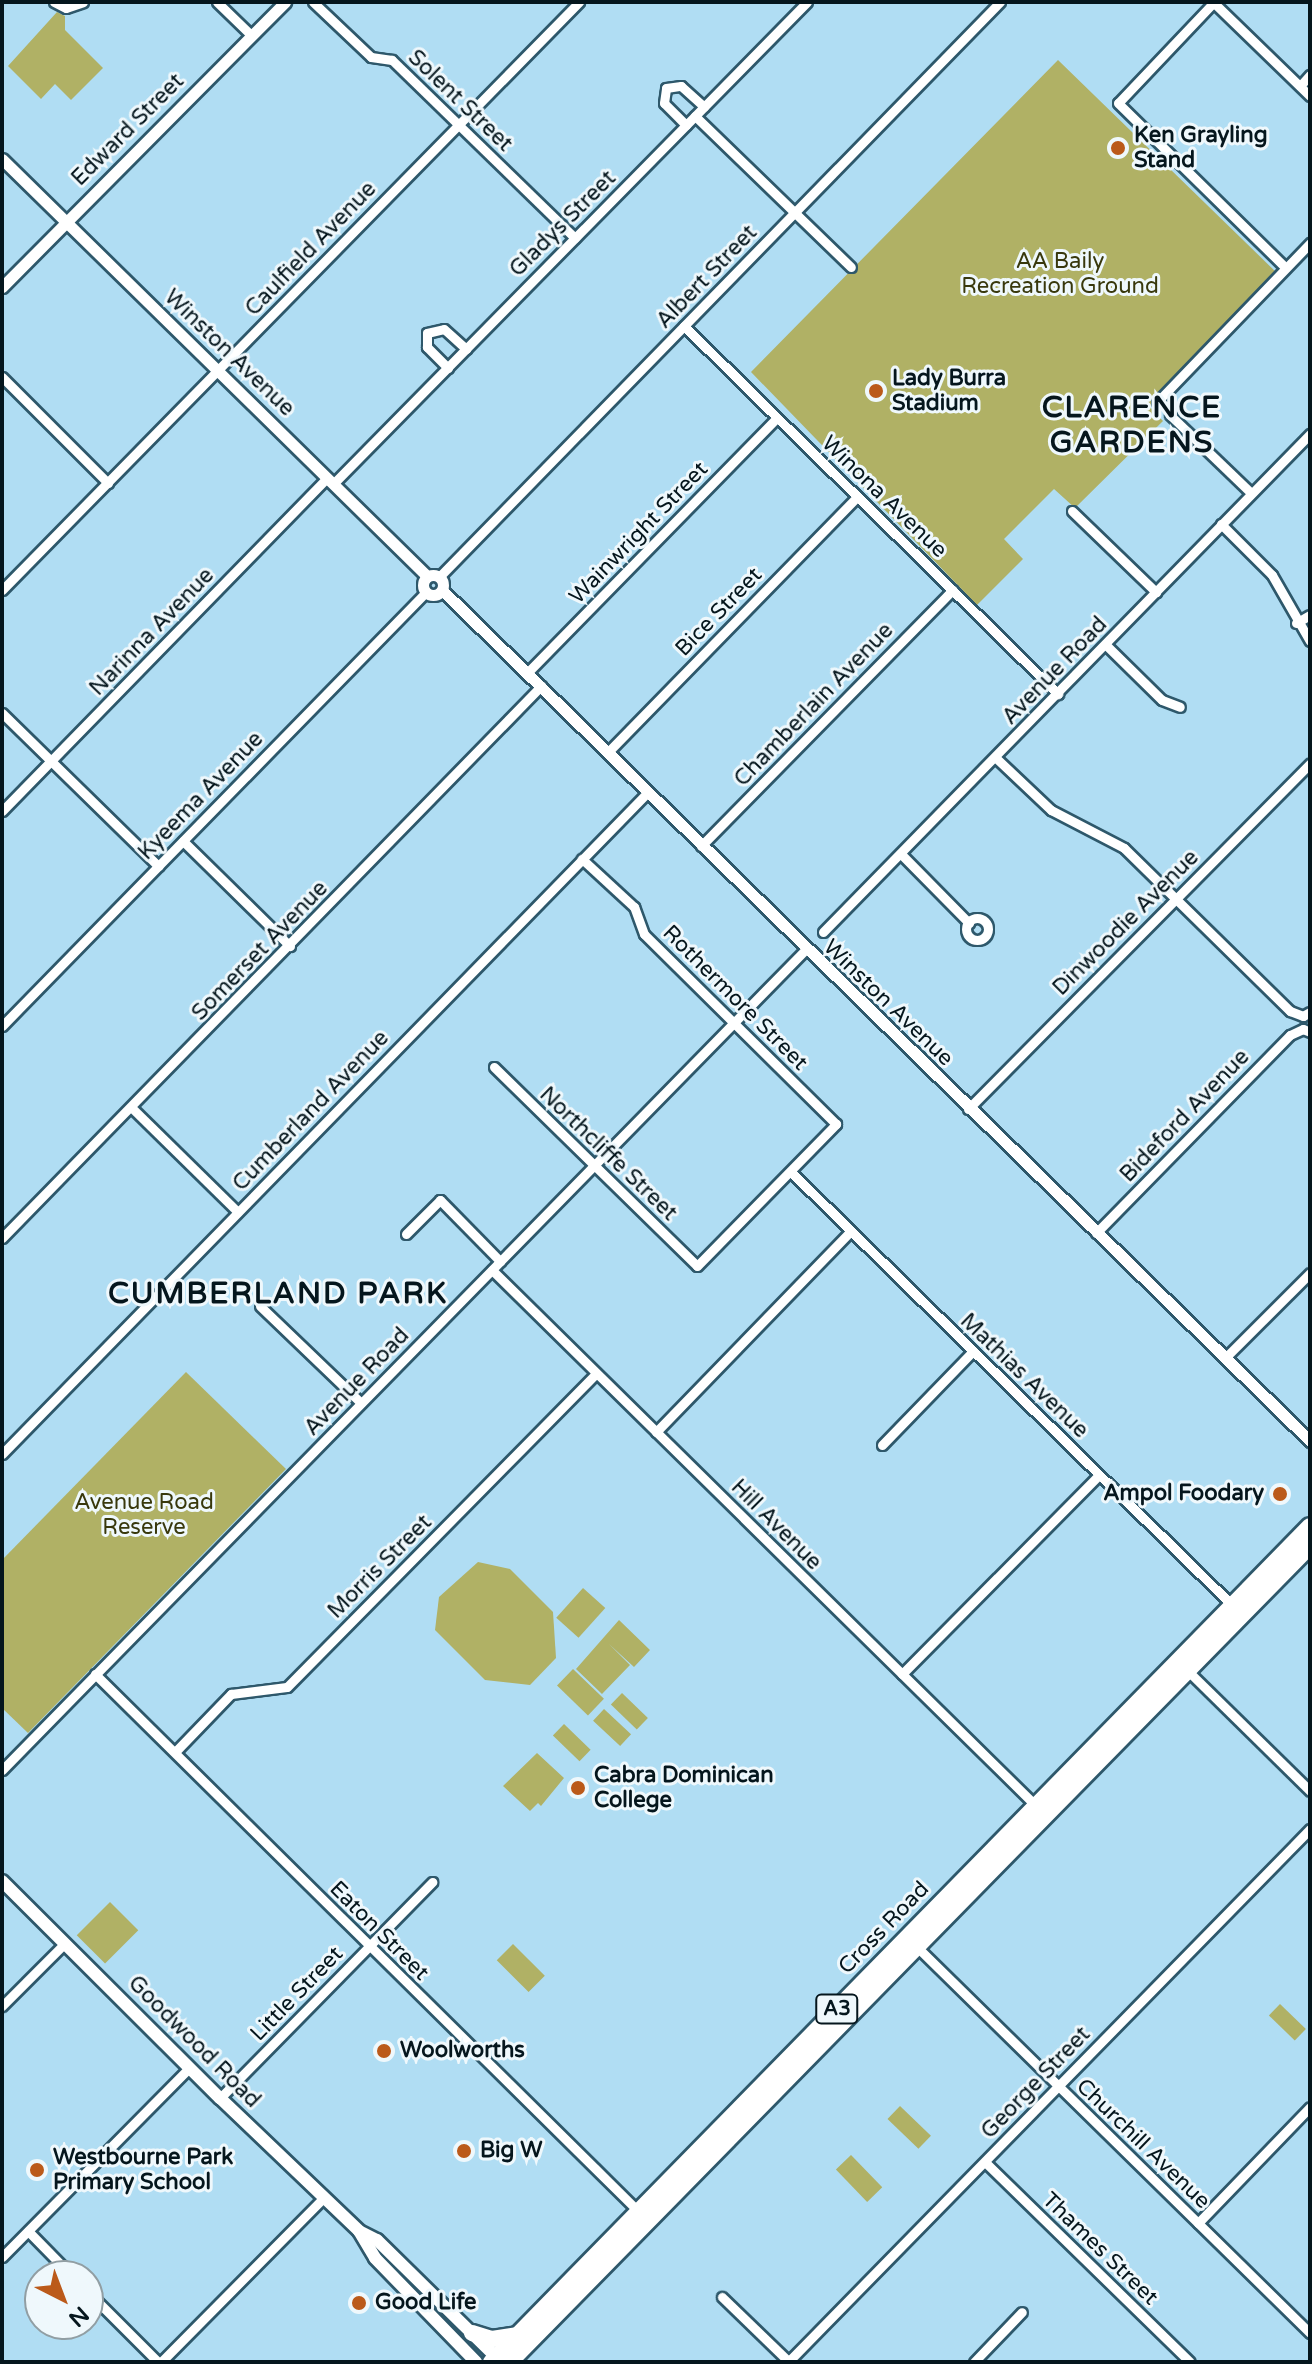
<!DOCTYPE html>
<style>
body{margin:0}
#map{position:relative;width:1312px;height:2364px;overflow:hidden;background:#b0ddf3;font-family:"Varela Round",sans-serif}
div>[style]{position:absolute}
.green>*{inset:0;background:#b0b165;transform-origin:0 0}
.roads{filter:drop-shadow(2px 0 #2e586b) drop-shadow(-2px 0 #2e586b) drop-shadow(0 2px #2e586b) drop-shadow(0 -2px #2e586b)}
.minor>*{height:9px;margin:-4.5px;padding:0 4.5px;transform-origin:4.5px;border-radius:4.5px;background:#fff}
.minor>.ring{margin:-4.5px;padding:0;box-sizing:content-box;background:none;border:9px solid #fff;border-radius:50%}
.tertiary>*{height:11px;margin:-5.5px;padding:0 5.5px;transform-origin:5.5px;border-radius:5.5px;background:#fff}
.tertiary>.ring{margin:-5.5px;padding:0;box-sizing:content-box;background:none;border:11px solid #fff;border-radius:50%}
.secondary>*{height:12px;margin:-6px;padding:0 6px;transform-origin:6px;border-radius:6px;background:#fff}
.trunk>*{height:16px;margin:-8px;padding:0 8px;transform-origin:8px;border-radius:8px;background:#fff}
.dots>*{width:22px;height:22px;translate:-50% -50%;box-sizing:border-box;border:4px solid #eff8fc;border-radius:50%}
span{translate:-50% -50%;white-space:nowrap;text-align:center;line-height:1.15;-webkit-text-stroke:6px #eff8fc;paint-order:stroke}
.shield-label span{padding:2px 6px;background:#eff8fc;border:2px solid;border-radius:6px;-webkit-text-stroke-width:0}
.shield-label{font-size:20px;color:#05161d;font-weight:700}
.street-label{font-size:22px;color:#05161d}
.poi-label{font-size:22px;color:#05161d;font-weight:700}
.left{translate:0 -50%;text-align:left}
.right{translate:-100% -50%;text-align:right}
.park-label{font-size:22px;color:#38380c}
.district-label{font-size:30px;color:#05161d;font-weight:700;letter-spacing:2px}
.frame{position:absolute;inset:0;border:4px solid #05161d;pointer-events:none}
.north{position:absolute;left:24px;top:2260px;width:80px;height:80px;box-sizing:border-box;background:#eff8fc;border:2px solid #919ea3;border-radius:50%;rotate:138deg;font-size:22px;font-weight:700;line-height:32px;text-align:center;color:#05161d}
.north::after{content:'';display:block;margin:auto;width:28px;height:36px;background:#bb5a1a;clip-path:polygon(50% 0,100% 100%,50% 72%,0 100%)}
</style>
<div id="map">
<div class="green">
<i style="clip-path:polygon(57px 12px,65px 16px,65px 30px,103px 68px,71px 100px,55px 84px,41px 99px,8px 66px)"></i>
<i style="clip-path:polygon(1058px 60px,1278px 274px,1150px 407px,1163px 421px,1075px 508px,1054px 489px,1004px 539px,1023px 559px,977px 605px,751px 372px)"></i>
<i style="clip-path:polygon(186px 1372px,286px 1469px,28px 1733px,2px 1708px,2px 1560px)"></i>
<i style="clip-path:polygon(478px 1562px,510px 1569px,553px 1612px,556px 1658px,530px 1685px,485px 1680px,435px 1630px,439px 1597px)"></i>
<i style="left:583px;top:1588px;width:30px;height:40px;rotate:42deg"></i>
<i style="clip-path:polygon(619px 1620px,650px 1650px,634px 1667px,609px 1644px,630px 1665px,602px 1694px,576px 1669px)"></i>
<i style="left:573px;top:1669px;width:43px;height:23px;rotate:44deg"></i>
<i style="left:622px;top:1693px;width:36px;height:16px;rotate:44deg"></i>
<i style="left:604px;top:1709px;width:37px;height:16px;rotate:43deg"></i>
<i style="left:564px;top:1724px;width:37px;height:16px;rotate:44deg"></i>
<i style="clip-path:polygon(537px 1753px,564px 1778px,541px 1806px,538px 1803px,530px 1811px,503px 1786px)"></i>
<i style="left:110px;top:1902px;width:40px;height:47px;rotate:45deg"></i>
<i style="left:513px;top:1944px;width:45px;height:23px;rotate:45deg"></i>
<i style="left:1280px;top:2004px;width:36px;height:16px;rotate:44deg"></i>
<i style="left:900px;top:2106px;width:43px;height:18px;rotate:44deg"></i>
<i style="left:851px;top:2155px;width:45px;height:21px;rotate:46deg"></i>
</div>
<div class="roads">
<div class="minor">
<i style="left:54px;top:2px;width:13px;rotate:27deg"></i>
<i style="left:66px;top:8px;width:18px;rotate:-19deg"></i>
<i style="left:217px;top:2px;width:47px;rotate:44.1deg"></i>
<i style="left:313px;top:2px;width:80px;rotate:43.5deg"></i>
<i style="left:371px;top:57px;width:21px;rotate:8deg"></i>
<i style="left:392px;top:60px;width:255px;rotate:44.2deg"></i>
<i style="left:1213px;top:2px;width:135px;rotate:44.1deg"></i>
<i style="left:1214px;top:2px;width:139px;rotate:133.5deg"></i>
<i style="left:1118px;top:103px;width:235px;rotate:44.5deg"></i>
<i style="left:1300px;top:86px;width:15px;rotate:-48deg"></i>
<i style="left:695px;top:116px;width:217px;rotate:44.1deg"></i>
<i style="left:686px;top:125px;width:31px;rotate:-135deg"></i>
<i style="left:664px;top:103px;width:15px;rotate:-82deg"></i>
<i style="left:666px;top:88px;width:15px;rotate:-8deg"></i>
<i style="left:681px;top:86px;width:31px;rotate:42deg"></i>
<i style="left:684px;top:326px;width:525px;rotate:44.54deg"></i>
<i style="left:448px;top:368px;width:30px;rotate:-135deg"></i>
<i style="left:427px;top:347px;width:14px;rotate:-90deg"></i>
<i style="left:427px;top:333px;width:17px;rotate:-13deg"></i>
<i style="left:444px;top:329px;width:30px;rotate:42deg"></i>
<i style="left:2px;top:377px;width:150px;rotate:45deg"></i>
<i style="left:1157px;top:402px;width:221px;rotate:-46.1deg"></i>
<i style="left:1170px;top:415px;width:112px;rotate:43.9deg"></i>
<i style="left:333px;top:484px;width:676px;rotate:-45.48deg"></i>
<i style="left:1072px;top:511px;width:117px;rotate:44deg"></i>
<i style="left:1221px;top:524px;width:72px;rotate:45deg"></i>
<i style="left:1272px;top:575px;width:76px;rotate:60.1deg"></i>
<i style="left:440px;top:576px;width:802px;rotate:-45.71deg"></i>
<i style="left:2px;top:590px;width:824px;rotate:-45.54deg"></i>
<i style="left:1296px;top:623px;width:16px;rotate:-30deg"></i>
<i style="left:1106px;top:645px;width:78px;rotate:44.5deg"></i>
<i style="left:1162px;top:700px;width:19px;rotate:21deg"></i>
<i style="left:527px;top:673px;width:357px;rotate:-45.6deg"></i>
<i style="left:2px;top:713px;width:219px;rotate:44.4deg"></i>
<i style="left:607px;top:753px;width:358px;rotate:-45.7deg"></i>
<i style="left:996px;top:758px;width:76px;rotate:43.4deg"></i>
<i style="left:1051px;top:810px;width:82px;rotate:27.5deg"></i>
<i style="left:1124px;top:848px;width:233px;rotate:44.5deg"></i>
<i style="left:1290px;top:1011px;width:14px;rotate:21deg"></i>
<i style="left:1303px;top:1016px;width:8px;rotate:-30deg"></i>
<i style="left:2px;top:811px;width:465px;rotate:-45.7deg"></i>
<i style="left:183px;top:841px;width:150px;rotate:44.5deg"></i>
<i style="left:701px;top:846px;width:359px;rotate:-45.5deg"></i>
<i style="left:901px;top:854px;width:97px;rotate:45.4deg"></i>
<i class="ring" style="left:966px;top:918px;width:13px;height:13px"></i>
<i style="left:823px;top:932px;width:697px;rotate:-45.64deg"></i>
<i style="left:2px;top:1026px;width:607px;rotate:-45.67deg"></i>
<i style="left:494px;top:1067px;width:284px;rotate:44.4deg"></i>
<i style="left:697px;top:1266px;width:199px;rotate:-45.6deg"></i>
<i style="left:836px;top:1124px;width:270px;rotate:-135.3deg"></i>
<i style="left:644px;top:934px;width:29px;rotate:-110deg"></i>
<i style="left:634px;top:907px;width:71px;rotate:-137.3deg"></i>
<i style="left:132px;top:1108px;width:148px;rotate:44.5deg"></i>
<i style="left:968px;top:1109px;width:486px;rotate:-45.3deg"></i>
<i style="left:791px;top:1172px;width:619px;rotate:44.48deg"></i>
<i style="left:1096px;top:1233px;width:277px;rotate:-45.6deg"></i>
<i style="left:1290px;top:1035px;width:14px;rotate:-25deg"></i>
<i style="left:1303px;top:1029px;width:8px;rotate:23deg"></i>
<i style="left:406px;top:1234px;width:48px;rotate:-45deg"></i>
<i style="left:440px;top:1200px;width:86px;rotate:45.5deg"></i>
<i style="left:2px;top:1238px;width:772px;rotate:-45.68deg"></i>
<i style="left:492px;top:1270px;width:762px;rotate:44.57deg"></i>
<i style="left:260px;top:1306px;width:140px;rotate:43.8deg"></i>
<i style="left:1225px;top:1358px;width:120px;rotate:-45deg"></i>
<i style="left:656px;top:1432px;width:280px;rotate:-45.9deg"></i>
<i style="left:882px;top:1445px;width:131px;rotate:-45.9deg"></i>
<i style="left:2px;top:1454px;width:924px;rotate:-45.7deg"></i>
<i style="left:1188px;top:1671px;width:171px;rotate:44.5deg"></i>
<i style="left:95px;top:1674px;width:765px;rotate:44.68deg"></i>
<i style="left:902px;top:1674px;width:280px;rotate:-45.3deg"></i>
<i style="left:175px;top:1752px;width:81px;rotate:-46deg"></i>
<i style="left:231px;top:1694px;width:56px;rotate:-7.1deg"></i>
<i style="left:287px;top:1687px;width:440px;rotate:-45.4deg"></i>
<i style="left:2px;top:1770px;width:1148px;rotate:-45.6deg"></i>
<i style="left:917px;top:1947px;width:551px;rotate:44.49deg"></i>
<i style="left:2px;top:2006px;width:89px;rotate:-45deg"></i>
<i style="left:220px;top:2098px;width:303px;rotate:-45.5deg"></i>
<i style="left:985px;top:2162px;width:286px;rotate:44.3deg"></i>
<i style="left:1198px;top:2223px;width:161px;rotate:-46deg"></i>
<i style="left:28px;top:2231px;width:63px;rotate:45.6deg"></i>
<i style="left:2px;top:2257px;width:267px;rotate:-45.3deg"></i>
<i style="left:88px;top:2292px;width:99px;rotate:45deg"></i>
<i style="left:722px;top:2297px;width:93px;rotate:44.1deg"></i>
<i style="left:161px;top:2362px;width:232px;rotate:-45.3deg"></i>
<i style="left:788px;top:2362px;width:746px;rotate:-45.6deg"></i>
<i style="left:974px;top:2362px;width:69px;rotate:-46.2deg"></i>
</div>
<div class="tertiary">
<i style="left:2px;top:159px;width:595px;rotate:44.46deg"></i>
<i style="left:2px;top:287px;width:402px;rotate:-45.2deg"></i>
<i class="ring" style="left:423px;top:575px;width:9px;height:9px"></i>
<i style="left:442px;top:590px;width:1216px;rotate:44.43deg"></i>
</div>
<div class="secondary">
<i style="left:2px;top:1881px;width:308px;rotate:44.9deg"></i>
<i style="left:220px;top:2098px;width:192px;rotate:43.7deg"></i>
<i style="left:359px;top:2231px;width:20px;rotate:27deg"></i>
<i style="left:377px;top:2240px;width:174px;rotate:44.5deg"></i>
<i style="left:359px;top:2231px;width:31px;rotate:59deg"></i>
<i style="left:375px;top:2258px;width:145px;rotate:45.8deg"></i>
</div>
<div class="trunk">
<i style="left:472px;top:2333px;width:21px;rotate:17deg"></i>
<i style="left:492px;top:2339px;width:25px;rotate:-9deg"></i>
<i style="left:491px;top:2362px;width:1170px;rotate:-45.59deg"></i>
<i style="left:510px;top:2362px;width:1143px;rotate:-45.57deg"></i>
</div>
</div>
<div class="dots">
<i style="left:1118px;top:148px;background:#bb5a1a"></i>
<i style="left:876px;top:391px;background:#bb5a1a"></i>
<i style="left:1280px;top:1494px;background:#bb5a1a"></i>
<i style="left:578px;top:1788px;background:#bb5a1a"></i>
<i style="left:384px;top:2051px;background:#bb5a1a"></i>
<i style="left:464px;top:2151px;background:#bb5a1a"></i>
<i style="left:37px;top:2170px;background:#bb5a1a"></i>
<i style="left:359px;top:2303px;background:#bb5a1a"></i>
</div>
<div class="shield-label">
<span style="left:837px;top:2009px">A3</span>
</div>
<div class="street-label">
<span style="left:460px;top:101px;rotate:44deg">Solent Street</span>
<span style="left:128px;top:130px;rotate:-45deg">Edward Street</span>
<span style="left:563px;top:224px;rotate:-45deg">Gladys Street</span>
<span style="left:311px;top:249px;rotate:-46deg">Caulfield Avenue</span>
<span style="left:707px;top:277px;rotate:-46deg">Albert Street</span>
<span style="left:229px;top:353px;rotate:44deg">Winston Avenue</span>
<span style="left:884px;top:497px;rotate:44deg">Winona Avenue</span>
<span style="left:639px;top:533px;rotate:-46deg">Wainwright Street</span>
<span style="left:719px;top:612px;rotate:-46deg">Bice Street</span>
<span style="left:152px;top:632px;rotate:-46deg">Narinna Avenue</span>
<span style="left:1055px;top:671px;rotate:-46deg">Avenue Road</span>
<span style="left:814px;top:705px;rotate:-46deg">Chamberlain Avenue</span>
<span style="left:201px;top:796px;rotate:-46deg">Kyeema Avenue</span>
<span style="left:1126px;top:923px;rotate:-45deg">Dinwoodie Avenue</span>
<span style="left:260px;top:951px;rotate:-46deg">Somerset Avenue</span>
<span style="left:735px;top:998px;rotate:45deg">Rothermore Street</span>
<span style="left:888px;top:1003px;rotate:44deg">Winston Avenue</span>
<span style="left:311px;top:1111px;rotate:-46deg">Cumberland Avenue</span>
<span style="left:1185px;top:1116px;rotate:-46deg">Bideford Avenue</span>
<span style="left:608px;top:1154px;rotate:44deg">Northcliffe Street</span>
<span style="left:1024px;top:1376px;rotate:44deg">Mathias Avenue</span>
<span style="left:357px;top:1382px;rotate:-46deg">Avenue Road</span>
<span style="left:776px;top:1525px;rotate:45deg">Hill Avenue</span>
<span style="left:380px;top:1567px;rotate:-45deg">Morris Street</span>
<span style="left:884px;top:1928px;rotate:-46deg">Cross Road</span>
<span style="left:379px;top:1931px;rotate:45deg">Eaton Street</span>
<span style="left:297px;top:1994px;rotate:-46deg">Little Street</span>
<span style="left:194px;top:2042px;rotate:45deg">Goodwood Road</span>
<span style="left:1036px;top:2083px;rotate:-46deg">George Street</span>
<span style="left:1143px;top:2144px;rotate:44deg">Churchill Avenue</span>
<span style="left:1100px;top:2249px;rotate:44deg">Thames Street</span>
</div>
<div class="poi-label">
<span class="left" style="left:1134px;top:148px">Ken Grayling<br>Stand</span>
<span class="left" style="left:892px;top:391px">Lady Burra<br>Stadium</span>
<span class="right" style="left:1264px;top:1494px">Ampol Foodary</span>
<span class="left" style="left:594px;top:1788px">Cabra Dominican<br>College</span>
<span class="left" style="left:400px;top:2051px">Woolworths</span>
<span class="left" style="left:480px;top:2151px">Big W</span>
<span class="left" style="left:53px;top:2170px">Westbourne Park<br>Primary School</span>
<span class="left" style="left:375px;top:2303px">Good Life</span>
</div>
<div class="park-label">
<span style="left:1060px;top:274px">AA Baily<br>Recreation Ground</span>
<span style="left:144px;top:1515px">Avenue Road<br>Reserve</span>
</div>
<div class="district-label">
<span style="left:1132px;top:425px">CLARENCE<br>GARDENS</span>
<span style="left:278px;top:1294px">CUMBERLAND PARK</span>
</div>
<div class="frame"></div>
<div class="north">N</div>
</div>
